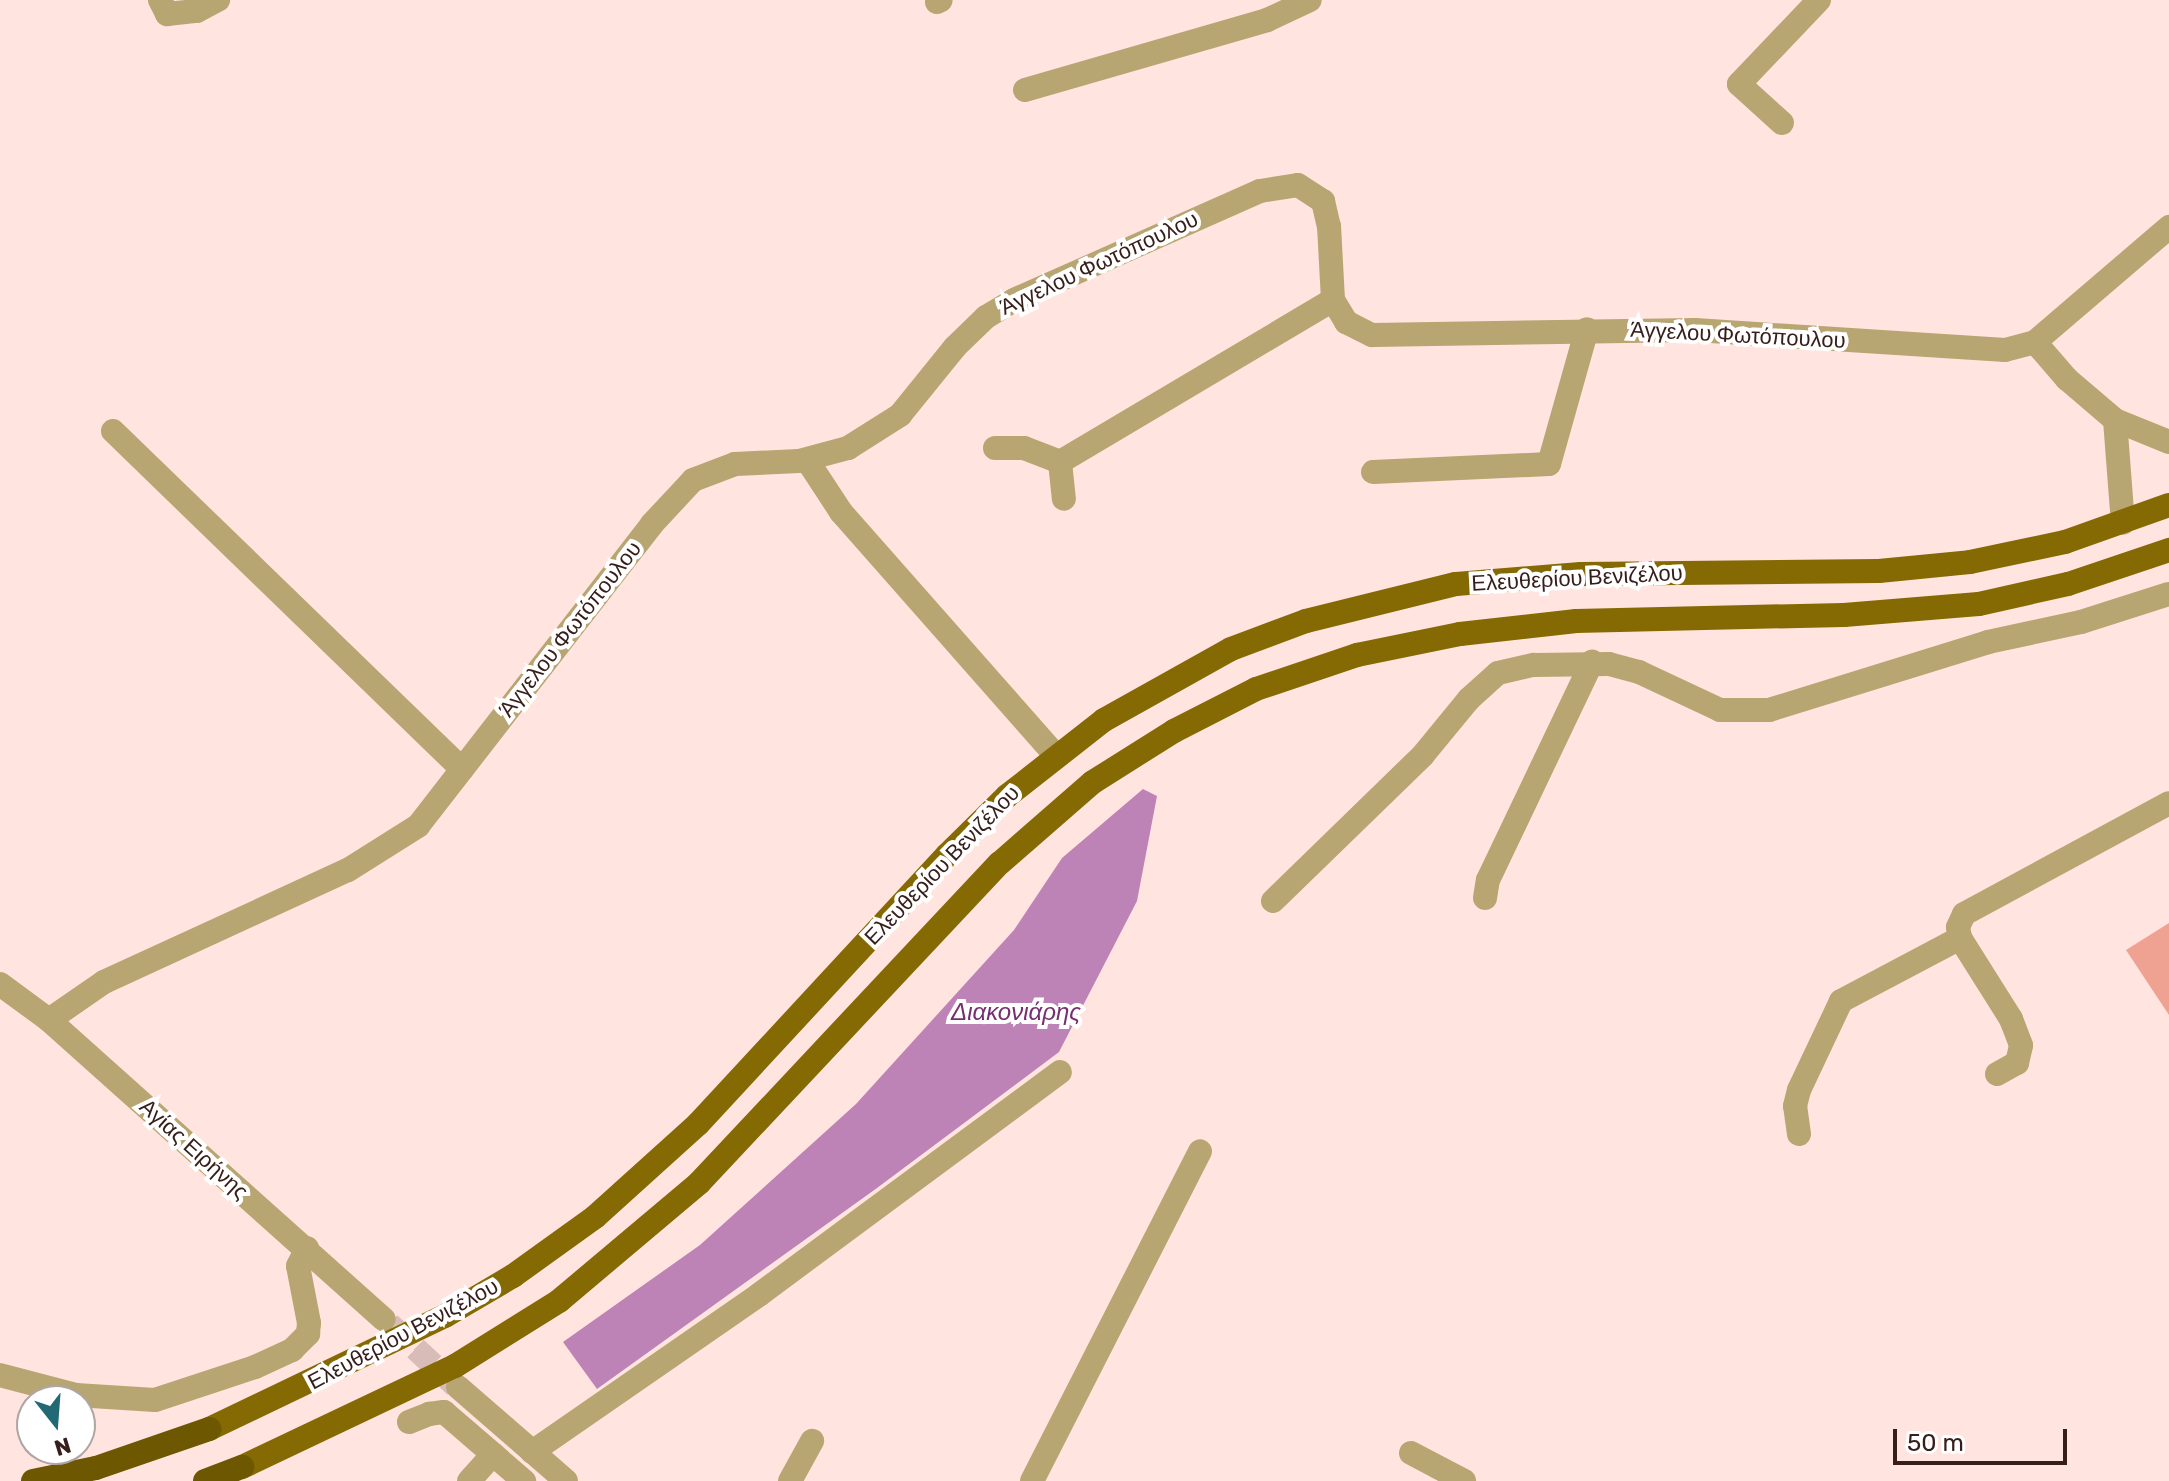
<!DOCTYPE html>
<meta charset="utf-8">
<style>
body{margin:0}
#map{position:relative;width:2169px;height:1481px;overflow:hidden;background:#ffe4df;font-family:Rubik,sans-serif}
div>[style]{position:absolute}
.green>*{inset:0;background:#efa192}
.water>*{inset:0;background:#bd83b6}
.minor-tunnel>*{height:24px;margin-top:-12px;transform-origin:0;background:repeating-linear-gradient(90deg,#d7bcb8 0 24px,transparent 0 36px)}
.minor>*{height:24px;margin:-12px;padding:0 12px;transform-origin:12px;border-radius:12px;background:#b7a572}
.major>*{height:24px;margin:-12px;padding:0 12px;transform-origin:12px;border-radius:12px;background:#856a04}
.highway>*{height:24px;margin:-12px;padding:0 12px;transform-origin:12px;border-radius:12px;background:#6d5700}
span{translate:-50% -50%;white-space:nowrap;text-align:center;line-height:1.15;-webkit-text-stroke:8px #fff;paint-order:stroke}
.street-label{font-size:22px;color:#361e1a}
.water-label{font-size:24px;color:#762f70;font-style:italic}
.north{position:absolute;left:16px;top:1385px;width:80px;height:80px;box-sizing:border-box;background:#fff;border:2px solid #afa5a3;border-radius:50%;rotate:163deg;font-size:22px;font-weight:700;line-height:32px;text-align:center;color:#361e1a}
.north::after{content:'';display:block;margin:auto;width:28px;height:36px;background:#206975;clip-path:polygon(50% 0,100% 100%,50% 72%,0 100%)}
.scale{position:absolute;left:1893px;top:1429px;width:174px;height:36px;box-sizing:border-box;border:4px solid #361e1a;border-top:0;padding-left:10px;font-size:24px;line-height:28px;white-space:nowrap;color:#361e1a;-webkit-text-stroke:6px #fff;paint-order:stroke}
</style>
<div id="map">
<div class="green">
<i style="clip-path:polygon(2169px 923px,2169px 1015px,2126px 950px)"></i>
</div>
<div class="water">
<i style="clip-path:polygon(1143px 789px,1157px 796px,1137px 901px,1059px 1052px,877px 1188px,597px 1389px,563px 1342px,700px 1245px,856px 1104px,1014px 930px,1062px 858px)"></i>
</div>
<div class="minor-tunnel">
<i style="left:389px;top:1324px;width:91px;rotate:42.8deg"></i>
</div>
<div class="minor">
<i style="left:160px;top:0;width:16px;rotate:63deg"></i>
<i style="left:167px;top:14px;width:30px;rotate:-6deg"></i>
<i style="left:197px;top:11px;width:24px;rotate:-28deg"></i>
<i style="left:937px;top:2px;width:4px;rotate:-27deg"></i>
<i style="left:1025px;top:90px;width:252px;rotate:-16.1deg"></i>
<i style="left:1267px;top:20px;width:47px;rotate:-24.9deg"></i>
<i style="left:1782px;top:123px;width:58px;rotate:-137.8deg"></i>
<i style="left:1739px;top:84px;width:116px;rotate:-46.4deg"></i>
<i style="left:2035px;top:342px;width:49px;rotate:49.1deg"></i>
<i style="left:2067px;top:379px;width:63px;rotate:40.5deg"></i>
<i style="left:2115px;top:420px;width:58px;rotate:22.2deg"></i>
<i style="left:2115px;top:420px;width:103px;rotate:85.6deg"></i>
<i style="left:113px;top:431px;width:486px;rotate:44.1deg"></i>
<i style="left:995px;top:448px;width:29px"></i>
<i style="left:1024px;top:448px;width:39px;rotate:21deg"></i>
<i style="left:807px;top:460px;width:62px;rotate:56.8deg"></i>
<i style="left:841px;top:512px;width:324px;rotate:48.6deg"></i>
<i style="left:1060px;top:462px;width:317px;rotate:-30.7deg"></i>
<i style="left:1060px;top:462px;width:37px;rotate:84deg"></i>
<i style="left:1373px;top:472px;width:176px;rotate:-2.6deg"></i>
<i style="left:1549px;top:464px;width:140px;rotate:-74.3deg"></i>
<i style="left:1485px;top:898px;width:18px;rotate:-81deg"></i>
<i style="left:1488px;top:880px;width:242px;rotate:-64.5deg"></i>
<i style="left:1273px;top:901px;width:209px;rotate:-44.2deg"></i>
<i style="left:1423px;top:755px;width:72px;rotate:-50.6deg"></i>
<i style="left:1469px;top:699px;width:39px;rotate:-42deg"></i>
<i style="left:1498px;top:673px;width:37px;rotate:-13deg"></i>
<i style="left:1534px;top:665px;width:75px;rotate:-0.8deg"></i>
<i style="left:1609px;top:664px;width:31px;rotate:15deg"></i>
<i style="left:1639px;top:672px;width:89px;rotate:25.1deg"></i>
<i style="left:1720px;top:710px;width:49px"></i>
<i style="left:1769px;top:710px;width:229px;rotate:-17.2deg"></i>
<i style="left:1988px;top:642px;width:95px;rotate:-12.1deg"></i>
<i style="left:2081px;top:622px;width:92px;rotate:-17.7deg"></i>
<i style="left:0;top:984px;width:61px;rotate:36.3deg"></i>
<i style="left:49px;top:1020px;width:449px;rotate:41.8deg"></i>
<i style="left:49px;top:1020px;width:67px;rotate:-34.6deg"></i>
<i style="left:104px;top:982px;width:268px;rotate:-24.7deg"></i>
<i style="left:348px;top:870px;width:83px;rotate:-32.2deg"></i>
<i style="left:418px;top:826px;width:382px;rotate:-52.2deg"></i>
<i style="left:652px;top:524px;width:60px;rotate:-47deg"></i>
<i style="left:693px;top:480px;width:45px;rotate:-20.9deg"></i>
<i style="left:735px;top:464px;width:64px;rotate:-2.7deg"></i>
<i style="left:799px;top:461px;width:51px;rotate:-14.9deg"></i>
<i style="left:848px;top:448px;width:62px;rotate:-32.4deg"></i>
<i style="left:900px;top:415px;width:87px;rotate:-51deg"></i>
<i style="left:955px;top:347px;width:43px;rotate:-44.1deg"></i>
<i style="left:986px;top:317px;width:33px;rotate:-31deg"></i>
<i style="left:1014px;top:300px;width:269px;rotate:-23.9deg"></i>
<i style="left:1260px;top:191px;width:38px;rotate:-9deg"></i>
<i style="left:1298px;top:185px;width:30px;rotate:33deg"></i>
<i style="left:1323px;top:201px;width:26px;rotate:77deg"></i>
<i style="left:1329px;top:226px;width:74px;rotate:86.9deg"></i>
<i style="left:1333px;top:300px;width:26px;rotate:59deg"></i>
<i style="left:1346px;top:322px;width:29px;rotate:27deg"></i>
<i style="left:1372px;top:335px;width:323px;rotate:-0.9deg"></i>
<i style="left:1695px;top:330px;width:311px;rotate:3.7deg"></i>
<i style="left:2005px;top:350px;width:31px;rotate:-15deg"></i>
<i style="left:2035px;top:342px;width:177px;rotate:-40.6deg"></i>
<i style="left:1997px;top:1074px;width:23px;rotate:-29deg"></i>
<i style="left:2017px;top:1063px;width:18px;rotate:-77deg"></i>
<i style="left:2021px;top:1045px;width:28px;rotate:-111deg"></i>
<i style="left:2011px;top:1019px;width:96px;rotate:-122.2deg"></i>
<i style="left:1960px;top:938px;width:11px;rotate:-100deg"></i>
<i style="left:1958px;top:927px;width:14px;rotate:-65deg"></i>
<i style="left:1964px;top:914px;width:233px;rotate:-28.4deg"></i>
<i style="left:1799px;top:1134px;width:28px;rotate:-98deg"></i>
<i style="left:1795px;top:1106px;width:16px;rotate:-76deg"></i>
<i style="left:1799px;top:1090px;width:98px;rotate:-64.7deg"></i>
<i style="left:1841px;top:1001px;width:135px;rotate:-27.9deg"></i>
<i style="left:0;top:1375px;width:79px;rotate:14.7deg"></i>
<i style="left:76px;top:1395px;width:79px;rotate:3.6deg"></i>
<i style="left:155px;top:1400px;width:105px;rotate:-18.3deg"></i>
<i style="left:255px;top:1367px;width:41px;rotate:-24.7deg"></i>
<i style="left:292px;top:1350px;width:23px;rotate:-45deg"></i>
<i style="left:308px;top:1334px;width:11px;rotate:-85deg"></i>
<i style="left:309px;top:1323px;width:58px;rotate:-100.9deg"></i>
<i style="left:298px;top:1266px;width:20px;rotate:-63deg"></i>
<i style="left:458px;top:1387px;width:143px;rotate:41deg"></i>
<i style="left:409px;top:1422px;width:22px;rotate:-22deg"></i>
<i style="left:429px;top:1414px;width:15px;rotate:-8deg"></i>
<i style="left:444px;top:1412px;width:106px;rotate:40.8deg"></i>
<i style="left:532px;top:1452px;width:277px;rotate:-34.7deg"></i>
<i style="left:760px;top:1294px;width:373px;rotate:-36.5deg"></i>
<i style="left:1411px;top:1453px;width:60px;rotate:27.8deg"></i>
<i style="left:469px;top:1481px;width:36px;rotate:-48deg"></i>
<i style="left:790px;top:1481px;width:46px;rotate:-61.2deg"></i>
<i style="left:1032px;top:1481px;width:370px;rotate:-63deg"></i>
</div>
<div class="major">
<i style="left:209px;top:1429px;width:262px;rotate:-25.6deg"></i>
<i style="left:445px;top:1316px;width:79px;rotate:-30.5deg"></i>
<i style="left:513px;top:1276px;width:101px;rotate:-35.7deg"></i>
<i style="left:595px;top:1217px;width:139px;rotate:-42.1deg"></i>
<i style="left:698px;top:1124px;width:367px;rotate:-47.2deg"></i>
<i style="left:947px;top:855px;width:84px;rotate:-44.5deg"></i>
<i style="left:1007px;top:796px;width:123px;rotate:-38.1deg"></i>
<i style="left:1104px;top:720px;width:145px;rotate:-29.2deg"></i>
<i style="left:1231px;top:649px;width:80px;rotate:-20.5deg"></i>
<i style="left:1306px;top:621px;width:154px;rotate:-13.9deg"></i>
<i style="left:1456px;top:584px;width:125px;rotate:-4.6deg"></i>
<i style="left:1581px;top:574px;width:298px;rotate:-0.6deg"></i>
<i style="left:1879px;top:571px;width:91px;rotate:-5.6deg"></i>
<i style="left:1970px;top:562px;width:97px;rotate:-11.9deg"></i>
<i style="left:2065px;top:542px;width:110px;rotate:-19.6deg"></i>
<i style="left:242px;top:1467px;width:236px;rotate:-25.4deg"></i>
<i style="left:455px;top:1366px;width:123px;rotate:-32deg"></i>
<i style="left:559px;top:1301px;width:183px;rotate:-40.1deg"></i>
<i style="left:699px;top:1183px;width:439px;rotate:-46.8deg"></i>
<i style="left:1000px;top:863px;width:123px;rotate:-41.1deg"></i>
<i style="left:1093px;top:782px;width:96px;rotate:-32.2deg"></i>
<i style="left:1174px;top:731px;width:92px;rotate:-27.1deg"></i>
<i style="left:1256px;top:689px;width:107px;rotate:-18.6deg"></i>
<i style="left:1357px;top:655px;width:105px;rotate:-11.5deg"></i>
<i style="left:1460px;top:634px;width:117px;rotate:-6.4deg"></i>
<i style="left:1576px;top:621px;width:268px;rotate:-1.3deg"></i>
<i style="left:1844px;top:615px;width:135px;rotate:-4.7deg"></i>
<i style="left:1979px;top:604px;width:91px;rotate:-12.7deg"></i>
<i style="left:2068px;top:584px;width:107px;rotate:-18.6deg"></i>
</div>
<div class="highway">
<i style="left:33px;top:1481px;width:64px;rotate:-11.7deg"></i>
<i style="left:96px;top:1468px;width:120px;rotate:-19deg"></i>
<i style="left:205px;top:1481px;width:40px;rotate:-21deg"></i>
</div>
<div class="street-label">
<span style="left:1099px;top:263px;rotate:-25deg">Άγγελου Φωτόπουλου</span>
<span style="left:1738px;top:335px;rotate:3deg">Άγγελου Φωτόπουλου</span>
<span style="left:1577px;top:578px;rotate:-3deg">Ελευθερίου Βενιζέλου</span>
<span style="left:570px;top:629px;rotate:-52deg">Άγγελου Φωτόπουλου</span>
<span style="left:942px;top:865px;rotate:-46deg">Ελευθερίου Βενιζέλου</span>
<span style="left:194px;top:1149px;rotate:42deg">Αγίας Ειρήνης</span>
<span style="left:403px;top:1334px;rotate:-28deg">Ελευθερίου Βενιζέλου</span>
</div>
<div class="water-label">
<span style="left:1016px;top:1013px">Διακονιάρης</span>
</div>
<div class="north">N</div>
<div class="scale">50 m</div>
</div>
